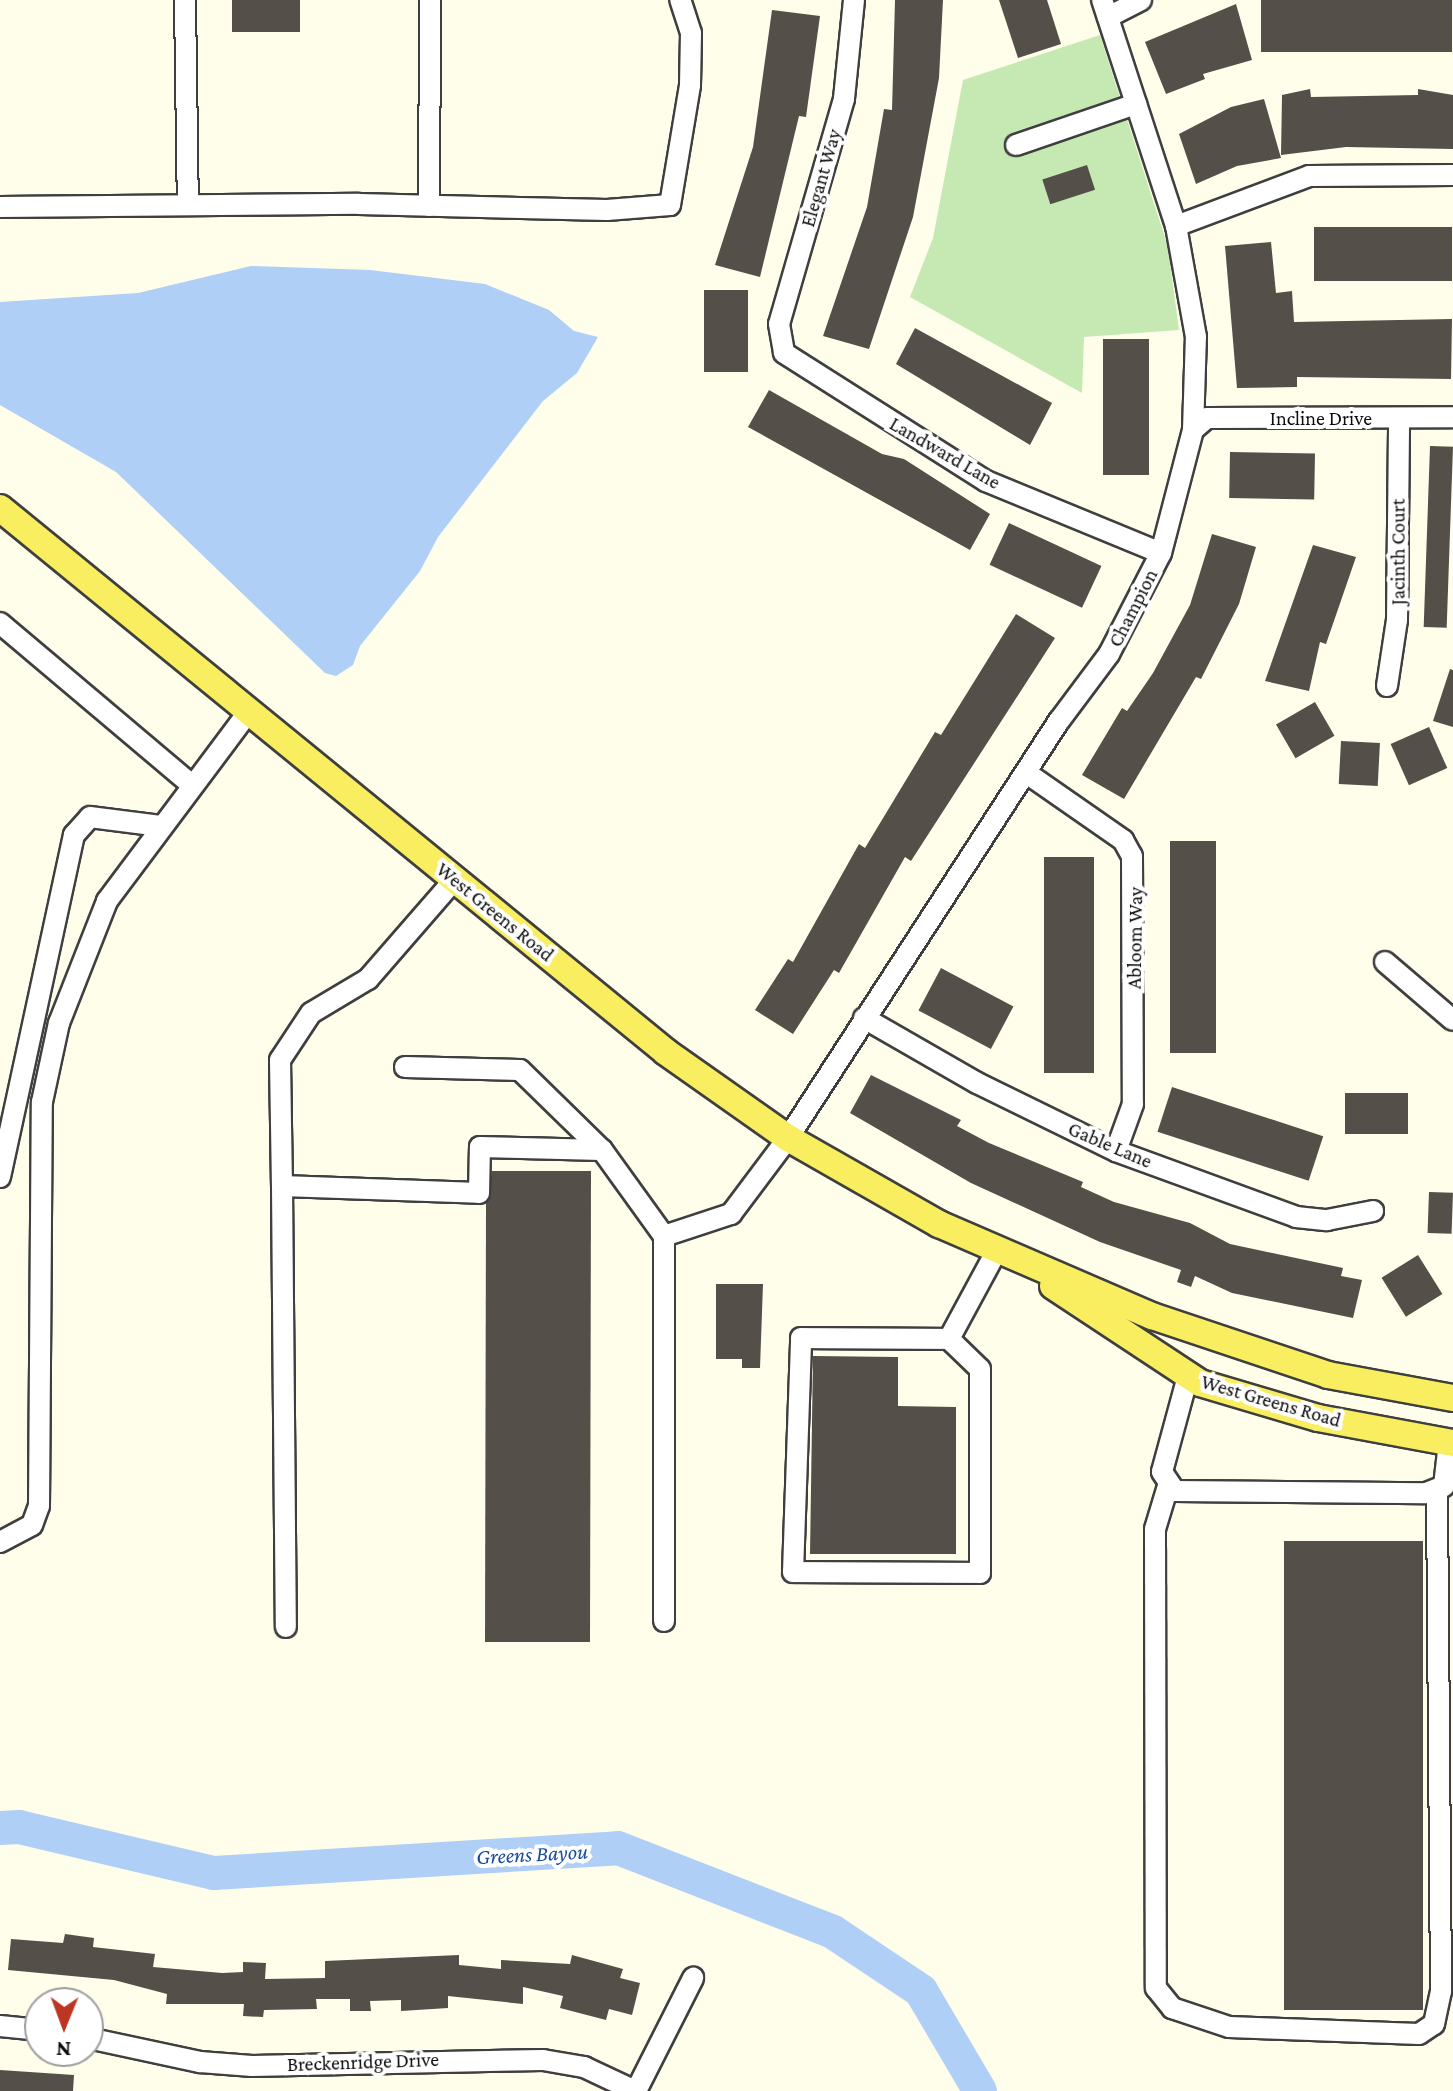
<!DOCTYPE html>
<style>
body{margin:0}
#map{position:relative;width:1453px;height:2091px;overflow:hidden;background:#fffeea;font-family:"Crimson Pro",serif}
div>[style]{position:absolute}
.green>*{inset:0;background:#c6e9b4}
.water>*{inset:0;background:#afcff6}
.river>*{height:34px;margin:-17px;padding:0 17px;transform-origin:17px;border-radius:17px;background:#afcff6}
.building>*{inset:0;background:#544f48;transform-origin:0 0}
.roads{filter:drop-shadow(2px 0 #3f3f3f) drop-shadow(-2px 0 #3f3f3f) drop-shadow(0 2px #3f3f3f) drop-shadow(0 -2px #3f3f3f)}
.minor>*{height:20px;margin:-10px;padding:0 10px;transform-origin:10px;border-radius:10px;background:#fff}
.major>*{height:26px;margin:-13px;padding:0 13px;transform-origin:13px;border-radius:13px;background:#f9ee60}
span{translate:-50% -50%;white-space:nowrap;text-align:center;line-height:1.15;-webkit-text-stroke:8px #fff;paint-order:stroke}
.street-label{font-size:20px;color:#0c0c0c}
.water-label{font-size:22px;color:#154a9d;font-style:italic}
.north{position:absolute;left:24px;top:1987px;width:80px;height:80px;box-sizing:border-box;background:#fff;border:2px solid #9e9e9e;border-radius:50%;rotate:181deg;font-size:22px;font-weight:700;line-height:32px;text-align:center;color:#0c0c0c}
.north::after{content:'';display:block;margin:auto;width:28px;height:36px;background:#bc3723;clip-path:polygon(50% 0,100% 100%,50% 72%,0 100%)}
</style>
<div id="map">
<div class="green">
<i style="clip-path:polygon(1100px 35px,1168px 247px,1179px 330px,1084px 337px,1082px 393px,910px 297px,933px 238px,963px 80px)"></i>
</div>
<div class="water">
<i style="clip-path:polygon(251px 266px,370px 270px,485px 284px,549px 310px,574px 331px,598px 337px,577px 373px,543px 401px,438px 537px,420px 571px,360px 646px,353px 665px,336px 676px,325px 673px,116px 472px,0 405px,0 302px,138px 293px)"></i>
</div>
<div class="river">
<i style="left:0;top:1828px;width:19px;rotate:-3deg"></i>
<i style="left:19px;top:1827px;width:200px;rotate:13.3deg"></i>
<i style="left:214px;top:1873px;width:405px;rotate:-3.5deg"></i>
<i style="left:618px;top:1848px;width:231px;rotate:21.3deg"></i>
<i style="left:833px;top:1932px;width:106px;rotate:33.8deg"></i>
<i style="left:921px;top:1991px;width:116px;rotate:59.5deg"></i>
</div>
<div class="building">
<i style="left:232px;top:0;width:68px;height:32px"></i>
<i style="clip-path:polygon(895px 0,943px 0,939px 78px,913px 217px,869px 349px,823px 336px,867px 207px,884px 109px,892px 110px)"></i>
<i style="clip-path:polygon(999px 0,1047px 0,1061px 44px,1018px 58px)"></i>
<i style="left:1261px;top:0;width:191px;height:52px"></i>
<i style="clip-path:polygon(1236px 4px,1252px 60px,1203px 74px,1205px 79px,1166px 94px,1145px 42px)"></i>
<i style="clip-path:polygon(772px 10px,820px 16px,806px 117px,799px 116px,760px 277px,715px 265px,753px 147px)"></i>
<i style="clip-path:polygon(1310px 89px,1311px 97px,1418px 95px,1418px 89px,1453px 95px,1453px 149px,1346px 147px,1281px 155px,1282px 95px)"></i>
<i style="clip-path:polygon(1264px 99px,1281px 158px,1237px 166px,1196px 184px,1179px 134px,1231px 107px)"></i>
<i style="left:1087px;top:165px;width:26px;height:47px;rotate:72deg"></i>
<i style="left:1314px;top:227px;width:138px;height:54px"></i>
<i style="clip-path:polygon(1271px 242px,1276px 293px,1292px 291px,1294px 322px,1452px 319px,1451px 379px,1297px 377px,1297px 387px,1237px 388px,1225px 246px)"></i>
<i style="left:704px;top:290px;width:44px;height:82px"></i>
<i style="clip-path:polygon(915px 328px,1052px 403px,1030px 445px,896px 364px)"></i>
<i style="left:1103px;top:339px;width:46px;height:136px"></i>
<i style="clip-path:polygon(769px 390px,882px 454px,904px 459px,990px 514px,970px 550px,748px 427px)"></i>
<i style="left:1430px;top:446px;width:23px;height:181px;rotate:2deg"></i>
<i style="left:1230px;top:452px;width:85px;height:46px;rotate:1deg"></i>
<i style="left:1009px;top:523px;width:102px;height:46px;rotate:25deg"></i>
<i style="clip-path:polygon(1212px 534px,1256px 547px,1239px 604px,1201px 679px,1196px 677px,1124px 799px,1082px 775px,1122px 708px,1127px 711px,1153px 673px,1190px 605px)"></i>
<i style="clip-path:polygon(1313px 545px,1356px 557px,1326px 644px,1320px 642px,1309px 691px,1265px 681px)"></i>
<i style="clip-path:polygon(1016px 614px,1055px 638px,911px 861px,905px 857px,839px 973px,834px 970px,793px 1034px,755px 1010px,788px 959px,793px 962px,859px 844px,865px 848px,935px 732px,941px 735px)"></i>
<i style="clip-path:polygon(1450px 669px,1453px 670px,1453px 727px,1433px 721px)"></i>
<i style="left:1315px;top:702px;width:39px;height:45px;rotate:60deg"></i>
<i style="left:1429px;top:727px;width:45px;height:42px;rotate:66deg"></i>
<i style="left:1341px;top:741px;width:39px;height:43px;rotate:3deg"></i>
<i style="left:1170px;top:841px;width:46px;height:212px"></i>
<i style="left:1044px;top:857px;width:50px;height:216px"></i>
<i style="left:941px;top:968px;width:82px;height:48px;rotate:28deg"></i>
<i style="clip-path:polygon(871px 1075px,961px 1120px,957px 1126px,989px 1143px,1083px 1182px,1081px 1187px,1114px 1202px,1190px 1223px,1230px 1244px,1343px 1268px,1341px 1276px,1362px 1280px,1353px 1318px,1232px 1293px,1195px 1276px,1191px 1287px,1177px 1282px,1181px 1270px,1100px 1242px,971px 1183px,850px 1113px)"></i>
<i style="left:1172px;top:1087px;width:159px;height:47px;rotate:18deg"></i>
<i style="left:1345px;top:1093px;width:63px;height:41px"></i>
<i style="clip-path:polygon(492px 1171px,591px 1171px,590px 1642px,485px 1642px,486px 1204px)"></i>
<i style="left:1429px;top:1192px;width:24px;height:41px;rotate:2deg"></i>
<i style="left:1418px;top:1255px;width:46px;height:43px;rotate:58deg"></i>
<i style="clip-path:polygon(716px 1284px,763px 1284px,760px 1368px,742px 1368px,742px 1359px,716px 1359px)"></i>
<i style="clip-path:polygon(813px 1356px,898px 1357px,898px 1406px,956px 1407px,956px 1554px,810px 1554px)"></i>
<i style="left:1284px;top:1541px;width:139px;height:469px"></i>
<i style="clip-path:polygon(65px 1934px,94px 1938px,93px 1947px,155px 1954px,153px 1967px,222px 1973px,243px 1972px,243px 1962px,266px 1963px,265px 1979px,325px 1978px,325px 1961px,459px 1955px,459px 1965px,501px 1969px,501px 1960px,570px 1964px,572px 1955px,623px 1969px,620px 1978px,640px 1983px,632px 2015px,609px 2009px,606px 2020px,560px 2008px,563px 1996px,523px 1987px,523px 2004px,448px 1996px,448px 2008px,401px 2011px,401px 2000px,370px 2001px,371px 2011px,350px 2011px,350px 1999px,316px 1999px,317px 2009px,264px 2010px,263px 2017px,243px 2016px,244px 2004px,166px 2004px,167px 1994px,114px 1980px,8px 1970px,11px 1939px,63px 1943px)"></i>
<i style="clip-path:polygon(0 2070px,74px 2075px,73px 2091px,0 2091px)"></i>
</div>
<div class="roads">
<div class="minor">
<i style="left:185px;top:0;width:205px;rotate:89.2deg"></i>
<i style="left:854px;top:0;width:100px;rotate:95.8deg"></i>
<i style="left:844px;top:99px;width:234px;rotate:106.1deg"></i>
<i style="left:779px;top:324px;width:29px;rotate:80deg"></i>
<i style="left:784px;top:353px;width:239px;rotate:32.4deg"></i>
<i style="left:986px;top:481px;width:189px;rotate:22.4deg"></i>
<i style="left:1108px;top:17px;width:37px;rotate:-27deg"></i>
<i style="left:1016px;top:145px;width:127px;rotate:-18.9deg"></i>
<i style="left:429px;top:206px;width:206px;rotate:-89.7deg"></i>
<i style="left:0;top:207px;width:359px;rotate:-0.5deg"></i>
<i style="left:359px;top:204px;width:248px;rotate:1.4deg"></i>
<i style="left:607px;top:210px;width:63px;rotate:-4.5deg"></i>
<i style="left:670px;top:205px;width:122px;rotate:-80.5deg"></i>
<i style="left:690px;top:85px;width:52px;rotate:-88.9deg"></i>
<i style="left:691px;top:33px;width:35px;rotate:-108deg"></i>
<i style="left:1176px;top:226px;width:142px;rotate:-20.6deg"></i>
<i style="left:1309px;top:176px;width:144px;rotate:-0.4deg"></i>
<i style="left:1193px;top:430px;width:18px;rotate:-41deg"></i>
<i style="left:1207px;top:418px;width:246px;rotate:-0.2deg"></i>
<i style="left:0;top:623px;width:251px;rotate:40.2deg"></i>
<i style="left:1387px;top:686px;width:67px;rotate:-81.4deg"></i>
<i style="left:1397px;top:620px;width:202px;rotate:-89.4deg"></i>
<i style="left:1028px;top:774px;width:116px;rotate:34.8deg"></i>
<i style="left:1123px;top:840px;width:18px;rotate:61deg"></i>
<i style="left:1132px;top:856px;width:248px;rotate:89.8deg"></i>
<i style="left:1133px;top:1104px;width:50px;rotate:109.9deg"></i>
<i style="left:455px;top:879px;width:133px;rotate:131deg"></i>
<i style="left:368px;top:979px;width:66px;rotate:149.2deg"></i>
<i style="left:311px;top:1013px;width:56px;rotate:123.4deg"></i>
<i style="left:280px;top:1060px;width:126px;rotate:89.1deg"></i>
<i style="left:282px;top:1186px;width:197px;rotate:2deg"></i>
<i style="left:479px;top:1193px;width:46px;rotate:-88.8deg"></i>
<i style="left:480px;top:1147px;width:122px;rotate:1.4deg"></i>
<i style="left:1385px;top:962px;width:89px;rotate:40.5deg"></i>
<i style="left:864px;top:1018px;width:130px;rotate:29.9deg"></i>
<i style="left:977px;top:1083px;width:155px;rotate:26.1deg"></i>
<i style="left:1116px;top:1151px;width:192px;rotate:20.1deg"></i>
<i style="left:1296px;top:1217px;width:31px;rotate:6deg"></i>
<i style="left:1327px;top:1220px;width:47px;rotate:-11.1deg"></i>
<i style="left:405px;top:1067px;width:115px;rotate:1.5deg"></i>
<i style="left:520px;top:1070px;width:115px;rotate:44.3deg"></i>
<i style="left:602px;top:1150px;width:106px;rotate:54.2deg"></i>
<i style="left:664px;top:1236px;width:385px;rotate:90deg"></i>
<i style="left:0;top:1177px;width:350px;rotate:-77.8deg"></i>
<i style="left:74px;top:835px;width:24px;rotate:-48deg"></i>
<i style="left:90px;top:817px;width:71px;rotate:7.3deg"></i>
<i style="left:282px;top:1186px;width:441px;rotate:89.5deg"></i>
<i style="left:664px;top:1236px;width:71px;rotate:-18.2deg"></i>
<i style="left:731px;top:1214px;width:95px;rotate:-53.1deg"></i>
<i style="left:788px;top:1138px;width:497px;rotate:-57deg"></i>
<i style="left:1059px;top:721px;width:84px;rotate:-53.3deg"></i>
<i style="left:1109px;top:654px;width:114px;rotate:-62.8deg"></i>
<i style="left:1161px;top:553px;width:127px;rotate:-75.4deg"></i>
<i style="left:1193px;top:430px;width:93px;rotate:-88.2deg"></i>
<i style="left:1196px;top:337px;width:113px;rotate:-100.2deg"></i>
<i style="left:1176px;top:226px;width:238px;rotate:-108.1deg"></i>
<i style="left:949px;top:1339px;width:43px;rotate:44.1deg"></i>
<i style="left:980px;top:1369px;width:204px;rotate:90deg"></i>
<i style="left:980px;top:1573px;width:187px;rotate:-179.7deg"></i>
<i style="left:793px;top:1572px;width:234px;rotate:-88deg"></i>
<i style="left:801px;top:1338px;width:148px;rotate:0.4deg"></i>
<i style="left:949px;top:1339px;width:99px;rotate:-61.6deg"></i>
<i style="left:1188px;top:1376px;width:99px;rotate:105.2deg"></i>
<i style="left:1162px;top:1472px;width:23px;rotate:56deg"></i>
<i style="left:1175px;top:1491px;width:251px;rotate:0.5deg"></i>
<i style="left:1426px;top:1493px;width:19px;rotate:-21deg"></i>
<i style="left:1444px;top:1486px;width:43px;rotate:-83.4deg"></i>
<i style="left:1168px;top:1486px;width:45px;rotate:106.8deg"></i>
<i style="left:1155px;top:1529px;width:459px;rotate:89.9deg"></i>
<i style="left:1156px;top:1988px;width:26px;rotate:51deg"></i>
<i style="left:1172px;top:2008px;width:60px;rotate:18.4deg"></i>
<i style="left:1229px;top:2027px;width:190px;rotate:2.1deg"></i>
<i style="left:1419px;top:2034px;width:18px;rotate:-34deg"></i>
<i style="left:1434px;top:2024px;width:33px;rotate:-78deg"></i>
<i style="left:1441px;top:1992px;width:501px;rotate:-90.46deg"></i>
<i style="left:0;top:1542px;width:36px;rotate:-28deg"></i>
<i style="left:32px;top:1525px;width:20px;rotate:-70deg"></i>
<i style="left:39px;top:1506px;width:404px;rotate:-89.6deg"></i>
<i style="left:42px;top:1102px;width:81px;rotate:-77.9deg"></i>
<i style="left:59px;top:1023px;width:131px;rotate:-68.5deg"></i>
<i style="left:107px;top:901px;width:237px;rotate:-53.2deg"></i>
<i style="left:0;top:2026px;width:40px;rotate:5.7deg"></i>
<i style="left:88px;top:2038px;width:115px;rotate:12.1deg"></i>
<i style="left:200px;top:2062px;width:52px;rotate:4.4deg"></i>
<i style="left:252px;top:2066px;width:291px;rotate:-1.2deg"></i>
<i style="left:543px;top:2060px;width:42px;rotate:9.7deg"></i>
<i style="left:584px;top:2067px;width:56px;rotate:25.2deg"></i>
<i style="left:636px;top:2091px;width:127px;rotate:-63.2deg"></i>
</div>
<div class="major">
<i style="left:0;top:508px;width:860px;rotate:39.24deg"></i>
<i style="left:666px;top:1052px;width:149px;rotate:35.2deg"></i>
<i style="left:788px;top:1138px;width:174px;rotate:29.7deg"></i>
<i style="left:939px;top:1224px;width:232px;rotate:23.4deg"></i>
<i style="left:1152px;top:1316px;width:186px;rotate:18.5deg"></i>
<i style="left:1328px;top:1375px;width:127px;rotate:10.4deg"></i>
<i style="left:1053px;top:1286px;width:176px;rotate:33.4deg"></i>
<i style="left:1200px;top:1383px;width:123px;rotate:16.5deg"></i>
<i style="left:1318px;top:1418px;width:137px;rotate:10.5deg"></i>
</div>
</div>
<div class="street-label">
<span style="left:821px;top:178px;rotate:-74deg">Elegant Way</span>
<span style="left:1321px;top:418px">Incline Drive</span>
<span style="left:945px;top:453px;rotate:30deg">Landward Lane</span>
<span style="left:1398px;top:552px;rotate:-90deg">Jacinth Court</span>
<span style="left:1133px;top:608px;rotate:-63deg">Champion</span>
<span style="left:495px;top:912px;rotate:39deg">West Greens Road</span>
<span style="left:1135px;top:938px;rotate:-89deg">Abloom Way</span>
<span style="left:1110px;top:1145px;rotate:23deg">Gable Lane</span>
<span style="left:1271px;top:1401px;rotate:16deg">West Greens Road</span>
<span style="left:363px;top:2062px;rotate:-2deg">Breckenridge Drive</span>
</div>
<div class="water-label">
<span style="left:532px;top:1854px;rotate:-3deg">Greens Bayou</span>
</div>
<div class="north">N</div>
</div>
